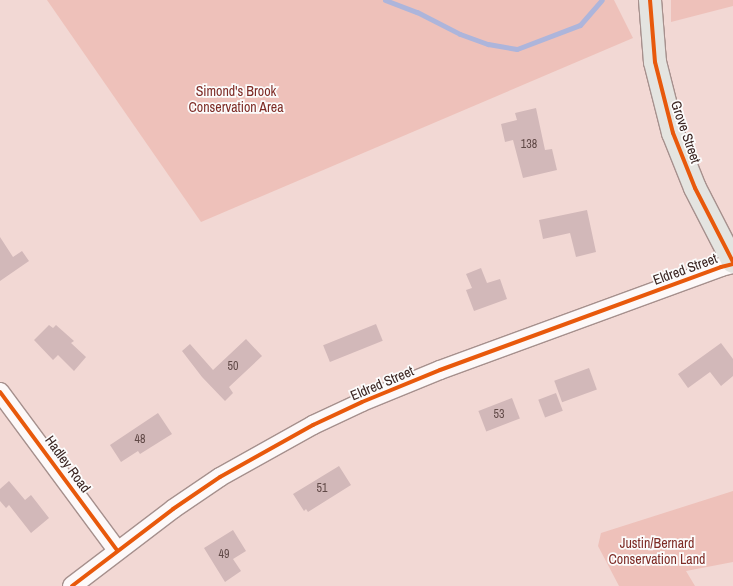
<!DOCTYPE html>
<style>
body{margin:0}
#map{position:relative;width:733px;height:586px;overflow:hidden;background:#f2d8d4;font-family:"Archivo Narrow",sans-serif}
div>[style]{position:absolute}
.green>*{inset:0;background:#eec1ba}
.stream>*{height:5px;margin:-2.5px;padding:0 2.5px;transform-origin:2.5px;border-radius:2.5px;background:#adb5db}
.building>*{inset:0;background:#d2b8b9;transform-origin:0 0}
.roads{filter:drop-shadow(1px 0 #a6908d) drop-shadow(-1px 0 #a6908d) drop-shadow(0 1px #a6908d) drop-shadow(0 -1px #a6908d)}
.minor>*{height:18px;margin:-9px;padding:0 9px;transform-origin:9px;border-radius:9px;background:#fdf9f9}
.major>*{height:22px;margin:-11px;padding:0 11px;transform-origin:11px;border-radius:11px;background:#e4e4e0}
.cycleway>*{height:4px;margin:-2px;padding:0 2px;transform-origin:2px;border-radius:2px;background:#e8590c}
span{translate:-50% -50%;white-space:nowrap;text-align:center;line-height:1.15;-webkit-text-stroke:3.5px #fcfcfc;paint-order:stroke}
.number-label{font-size:12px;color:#604947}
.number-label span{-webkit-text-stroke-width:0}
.park-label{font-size:14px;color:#7e2c26}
.street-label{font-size:14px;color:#3a2421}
</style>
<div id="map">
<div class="green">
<i style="clip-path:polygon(47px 0,614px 0,633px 38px,201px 222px)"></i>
<i style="clip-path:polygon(671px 0,733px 0,733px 6px,671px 22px)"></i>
<i style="clip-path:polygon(733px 491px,733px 562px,686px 571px,695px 586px,619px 586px,598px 546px,601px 533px)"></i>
</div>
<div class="stream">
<i style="left:385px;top:0;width:34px;rotate:21deg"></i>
<i style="left:417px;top:12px;width:48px;rotate:27.1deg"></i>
<i style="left:460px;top:34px;width:30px;rotate:20deg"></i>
<i style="left:488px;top:44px;width:29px;rotate:10deg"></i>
<i style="left:517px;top:49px;width:67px;rotate:-20.9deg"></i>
<i style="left:580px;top:25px;width:33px;rotate:-49deg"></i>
</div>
<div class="building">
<i style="clip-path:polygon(536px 108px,545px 150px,552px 149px,557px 170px,523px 178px,513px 140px,505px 142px,501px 124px,517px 120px,515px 113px)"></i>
<i style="clip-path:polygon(587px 210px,596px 252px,576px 257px,570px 233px,543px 239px,539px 220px)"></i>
<i style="clip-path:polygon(0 237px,13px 257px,22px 251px,29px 261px,0 281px)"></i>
<i style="clip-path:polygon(481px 268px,487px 283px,500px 279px,507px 299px,474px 311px,466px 290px,472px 288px,466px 274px)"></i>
<i style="left:376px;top:324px;width:18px;height:57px;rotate:68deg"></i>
<i style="clip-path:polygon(49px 325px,53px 328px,56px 325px,74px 341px,71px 343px,86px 357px,74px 371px,58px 355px,53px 360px,34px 340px)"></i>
<i style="clip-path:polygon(246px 339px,262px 356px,229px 387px,233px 393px,225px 401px,202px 377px,182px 351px,190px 344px,213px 370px)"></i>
<i style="clip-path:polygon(721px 343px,733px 359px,733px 376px,721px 386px,710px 372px,688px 388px,678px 374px)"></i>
<i style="left:589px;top:368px;width:23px;height:37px;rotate:70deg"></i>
<i style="left:556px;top:393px;width:19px;height:19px;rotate:69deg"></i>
<i style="left:512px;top:398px;width:22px;height:36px;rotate:69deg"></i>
<i style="clip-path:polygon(158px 413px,172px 434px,140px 454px,138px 451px,121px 462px,110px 445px)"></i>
<i style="clip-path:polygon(339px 466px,351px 485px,308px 512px,306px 509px,304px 511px,293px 494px)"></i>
<i style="clip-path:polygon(9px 481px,25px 500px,31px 495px,49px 518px,31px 533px,9px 505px,6px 508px,0 501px,0 489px)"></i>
<i style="clip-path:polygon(233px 530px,246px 551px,233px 559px,241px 571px,225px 582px,204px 548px)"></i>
</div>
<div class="roads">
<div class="minor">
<i style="left:0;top:392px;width:197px;rotate:53.5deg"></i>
<i style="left:72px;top:586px;width:127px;rotate:-37.3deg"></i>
<i style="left:173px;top:509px;width:57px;rotate:-34.2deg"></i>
<i style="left:220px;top:477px;width:107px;rotate:-29.2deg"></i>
<i style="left:313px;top:425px;width:54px;rotate:-25.1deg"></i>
<i style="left:362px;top:402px;width:84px;rotate:-22.3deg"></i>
<i style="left:440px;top:370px;width:299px;rotate:-20.1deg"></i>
<i style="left:721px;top:267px;width:12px;rotate:-14deg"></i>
</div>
<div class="major">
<i style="left:650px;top:0;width:62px;rotate:85.4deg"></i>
<i style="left:655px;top:62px;width:73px;rotate:75.8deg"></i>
<i style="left:673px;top:133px;width:59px;rotate:68.2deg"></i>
<i style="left:695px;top:188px;width:83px;rotate:62.8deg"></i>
</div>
</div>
<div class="cycleway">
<i style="left:650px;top:0;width:62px;rotate:85.4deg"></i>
<i style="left:655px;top:62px;width:73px;rotate:75.8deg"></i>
<i style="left:673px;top:133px;width:59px;rotate:68.2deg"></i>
<i style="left:695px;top:188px;width:83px;rotate:62.8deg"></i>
<i style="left:0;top:392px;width:197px;rotate:53.5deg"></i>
<i style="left:72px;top:586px;width:127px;rotate:-37.3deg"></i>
<i style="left:173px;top:509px;width:57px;rotate:-34.2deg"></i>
<i style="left:220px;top:477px;width:107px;rotate:-29.2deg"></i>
<i style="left:313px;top:425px;width:54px;rotate:-25.1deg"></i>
<i style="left:362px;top:402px;width:84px;rotate:-22.3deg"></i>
<i style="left:440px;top:370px;width:299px;rotate:-20.1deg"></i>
<i style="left:721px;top:267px;width:12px;rotate:-14deg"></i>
</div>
<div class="number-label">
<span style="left:529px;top:145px">138</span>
<span style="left:233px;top:367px">50</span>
<span style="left:499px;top:415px">53</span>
<span style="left:140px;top:440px">48</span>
<span style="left:322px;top:489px">51</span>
<span style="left:224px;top:555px">49</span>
</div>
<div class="park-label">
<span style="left:236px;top:99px">Simond's Brook<br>Conservation Area</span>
<span style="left:657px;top:551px">Justin/Bernard<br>Conservation Land</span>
</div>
<div class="street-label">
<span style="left:686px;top:132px;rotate:71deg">Grove Street</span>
<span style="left:685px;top:269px;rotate:-20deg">Eldred Street</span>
<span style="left:382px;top:383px;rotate:-23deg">Eldred Street</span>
<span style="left:68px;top:464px;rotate:54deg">Hadley Road</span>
</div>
</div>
